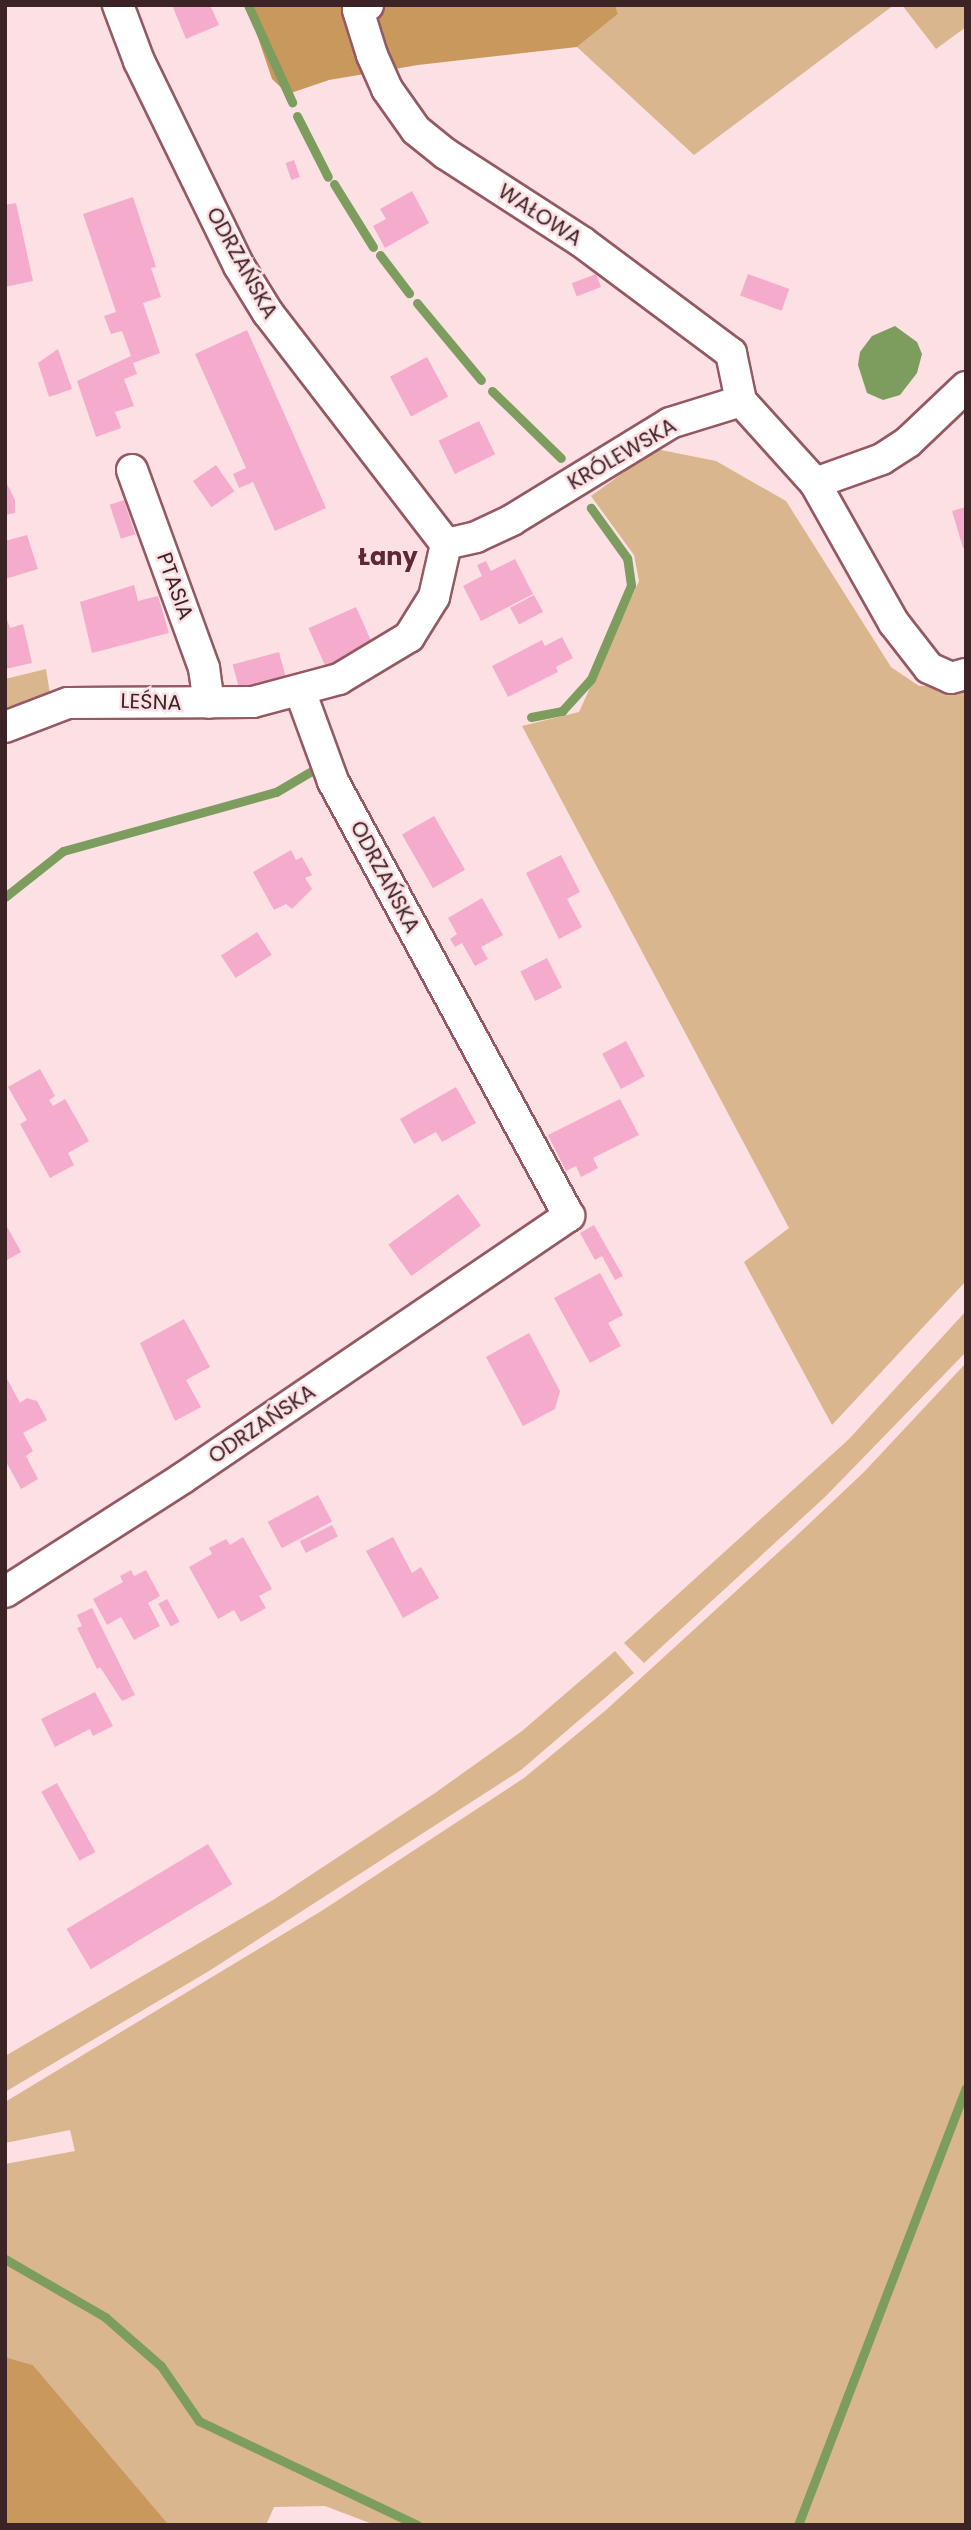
<!DOCTYPE html>
<meta charset="utf-8">
<style>
body{margin:0}
#map{position:relative;width:971px;height:2530px;overflow:hidden;background:#fde0e3;font-family:Poppins,sans-serif}
div>[style]{position:absolute}
.green>*{inset:0;background:#d9b68d}
.forest>*{inset:0;background:#c8985c}
.water>*{inset:0;background:#7c9d5e}
.stream>*{height:9px;margin:-4.5px;padding:0 4.5px;transform-origin:4.5px;border-radius:4.5px;background:#7c9d5e}
.building>*{inset:0;background:#f5abcb;transform-origin:0 0}
.roads{filter:drop-shadow(2px 0 #945961) drop-shadow(-2px 0 #945961) drop-shadow(0 2px #945961) drop-shadow(0 -2px #945961)}
.street>*{height:30px;margin:-15px;padding:0 15px;transform-origin:15px;border-radius:15px;background:#fff}
span{translate:-50% -50%;white-space:nowrap;text-align:center;line-height:1.15;-webkit-text-stroke:5px #fde0e3;paint-order:stroke}
.street-label{font-size:21px;color:#3c2326}
.quarter-label{font-size:24px;color:#5f2932;font-weight:700}
.frame{position:absolute;inset:0;border:7px solid #3c2326;pointer-events:none}
</style>
<div id="map">
<div class="green">
<i style="clip-path:polygon(615px 5px,894px 5px,694px 155px,577px 47px,618px 14px)"></i>
<i style="clip-path:polygon(902px 5px,966px 5px,966px 27px,936px 49px)"></i>
<i style="clip-path:polygon(656px 449px,716px 461px,786px 501px,891px 667px,919px 686px,966px 684px,966px 1281px,832px 1425px,744px 1262px,789px 1228px,522px 726px,579px 712px,639px 581px,634px 555px,591px 496px)"></i>
<i style="clip-path:polygon(46px 669px,50px 694px,5px 712px,5px 679px)"></i>
<i style="clip-path:polygon(966px 1311px,966px 1352px,825px 1497px,644px 1663px,624px 1643px,849px 1439px)"></i>
<i style="clip-path:polygon(966px 1363px,966px 2525px,375px 2525px,325px 2506px,274px 2507px,266px 2525px,169px 2525px,33px 2365px,5px 2357px,5px 2164px,75px 2151px,70px 2130px,5px 2143px,5px 2102px,323px 1910px,524px 1778px,606px 1710px,793px 1539px,864px 1472px)"></i>
<i style="clip-path:polygon(615px 1651px,634px 1673px,521px 1770px,209px 1971px,5px 2092px,5px 2056px,273px 1900px,435px 1793px,522px 1731px)"></i>
</div>
<div class="forest">
<i style="clip-path:polygon(247px 5px,615px 5px,618px 14px,577px 47px,418px 65px,329px 80px,288px 94px,272px 79px)"></i>
<i style="clip-path:polygon(5px 2357px,33px 2365px,169px 2525px,5px 2525px)"></i>
</div>
<div class="water">
<i style="clip-path:polygon(895px 326px,917px 342px,922px 354px,917px 373px,900px 395px,883px 400px,867px 393px,858px 365px,860px 352px,872px 336px)"></i>
</div>
<div class="stream">
<i style="left:248px;top:5px;width:107px;rotate:65.6deg"></i>
<i style="left:297px;top:116px;width:68px;rotate:63.1deg"></i>
<i style="left:334px;top:184px;width:74px;rotate:58.2deg"></i>
<i style="left:380px;top:255px;width:48px;rotate:52.7deg"></i>
<i style="left:417px;top:303px;width:100px;rotate:50.3deg"></i>
<i style="left:492px;top:391px;width:96px;rotate:44.2deg"></i>
<i style="left:531px;top:717px;width:32px;rotate:-11deg"></i>
<i style="left:562px;top:711px;width:43px;rotate:-47.8deg"></i>
<i style="left:591px;top:679px;width:102px;rotate:-66.9deg"></i>
<i style="left:631px;top:585px;width:27px;rotate:-98deg"></i>
<i style="left:627px;top:558px;width:62px;rotate:-125.8deg"></i>
<i style="left:5px;top:897px;width:74px;rotate:-38.4deg"></i>
<i style="left:63px;top:851px;width:221px;rotate:-15.5deg"></i>
<i style="left:276px;top:792px;width:45px;rotate:-30.5deg"></i>
<i style="left:5px;top:2259px;width:116px;rotate:30.1deg"></i>
<i style="left:105px;top:2317px;width:74px;rotate:41.2deg"></i>
<i style="left:161px;top:2366px;width:67px;rotate:55.4deg"></i>
<i style="left:199px;top:2421px;width:242px;rotate:25.5deg"></i>
<i style="left:798px;top:2525px;width:468px;rotate:-69deg"></i>
</div>
<div class="building">
<i style="clip-path:polygon(172px 5px,210px 5px,219px 25px,186px 39px)"></i>
<i style="left:294px;top:160px;width:18px;height:9px;rotate:71deg"></i>
<i style="clip-path:polygon(412px 191px,429px 223px,385px 248px,373px 226px,386px 219px,380px 209px)"></i>
<i style="clip-path:polygon(133px 197px,156px 267px,151px 268px,161px 297px,143px 303px,160px 353px,133px 363px,137px 374px,124px 379px,134px 406px,115px 412px,121px 428px,96px 437px,77px 381px,131px 356px,122px 331px,111px 334px,104px 316px,116px 312px,83px 214px)"></i>
<i style="clip-path:polygon(16px 203px,33px 281px,5px 287px,5px 205px)"></i>
<i style="left:596px;top:274px;width:14px;height:26px;rotate:69deg"></i>
<i style="left:748px;top:274px;width:44px;height:23px;rotate:20deg"></i>
<i style="clip-path:polygon(247px 330px,326px 508px,275px 531px,253px 482px,239px 488px,233px 474px,246px 468px,195px 354px)"></i>
<i style="clip-path:polygon(58px 349px,72px 389px,49px 397px,38px 363px)"></i>
<i style="left:427px;top:357px;width:45px;height:42px;rotate:62deg"></i>
<i style="left:479px;top:421px;width:37px;height:45px;rotate:64deg"></i>
<i style="left:216px;top:465px;width:32px;height:28px;rotate:55deg"></i>
<i style="clip-path:polygon(5px 480px,15px 500px,15px 513px,5px 515px)"></i>
<i style="left:124px;top:500px;width:36px;height:15px;rotate:72deg"></i>
<i style="clip-path:polygon(966px 507px,966px 547px,963px 548px,952px 511px)"></i>
<i style="clip-path:polygon(27px 535px,38px 569px,5px 579px,5px 541px)"></i>
<i style="clip-path:polygon(515px 559px,533px 594px,481px 621px,463px 586px,482px 576px,477px 565px,486px 561px,491px 571px)"></i>
<i style="clip-path:polygon(134px 585px,138px 601px,158px 596px,169px 633px,92px 653px,80px 602px)"></i>
<i style="left:534px;top:595px;width:19px;height:27px;rotate:62deg"></i>
<i style="left:356px;top:607px;width:44px;height:52px;rotate:66deg"></i>
<i style="clip-path:polygon(5px 614px,10px 628px,23px 624px,32px 663px,5px 669px)"></i>
<i style="clip-path:polygon(562px 637px,573px 658px,556px 667px,558px 672px,508px 697px,492px 666px,542px 640px,545px 646px)"></i>
<i style="left:279px;top:652px;width:27px;height:48px;rotate:75deg"></i>
<i style="left:434px;top:816px;width:62px;height:37px;rotate:60deg"></i>
<i style="clip-path:polygon(291px 850px,296px 860px,302px 857px,312px 875px,305px 878px,312px 889px,292px 909px,286px 904px,274px 910px,253px 872px)"></i>
<i style="clip-path:polygon(561px 855px,580px 892px,567px 899px,582px 927px,559px 939px,526px 873px)"></i>
<i style="clip-path:polygon(482px 898px,503px 935px,481px 947px,488px 959px,475px 966px,462px 943px,455px 947px,450px 939px,457px 934px,448px 918px)"></i>
<i style="left:257px;top:932px;width:27px;height:43px;rotate:57deg"></i>
<i style="left:547px;top:958px;width:33px;height:30px;rotate:63deg"></i>
<i style="left:626px;top:1041px;width:40px;height:27px;rotate:62deg"></i>
<i style="clip-path:polygon(40px 1069px,55px 1096px,49px 1100px,53px 1106px,65px 1099px,89px 1141px,68px 1153px,74px 1165px,50px 1178px,20px 1124px,27px 1120px,8px 1087px)"></i>
<i style="clip-path:polygon(456px 1087px,476px 1123px,442px 1142px,436px 1132px,414px 1144px,400px 1119px)"></i>
<i style="clip-path:polygon(620px 1099px,639px 1135px,593px 1158px,598px 1168px,581px 1177px,576px 1166px,566px 1171px,548px 1135px)"></i>
<i style="left:458px;top:1194px;width:39px;height:86px;rotate:54deg"></i>
<i style="clip-path:polygon(5px 1223px,21px 1252px,5px 1261px)"></i>
<i style="clip-path:polygon(594px 1225px,623px 1276px,615px 1280px,602px 1256px,595px 1260px,580px 1233px)"></i>
<i style="clip-path:polygon(600px 1273px,623px 1315px,608px 1323px,621px 1346px,590px 1363px,554px 1298px)"></i>
<i style="clip-path:polygon(184px 1319px,210px 1367px,186px 1380px,201px 1407px,175px 1421px,140px 1343px)"></i>
<i style="clip-path:polygon(529px 1333px,560px 1391px,555px 1409px,523px 1426px,486px 1357px)"></i>
<i style="clip-path:polygon(5px 1375px,20px 1403px,27px 1398px,37px 1401px,47px 1420px,23px 1433px,33px 1451px,26px 1456px,38px 1479px,21px 1489px,5px 1460px)"></i>
<i style="left:318px;top:1495px;width:30px;height:57px;rotate:62deg"></i>
<i style="left:332px;top:1525px;width:13px;height:36px;rotate:63deg"></i>
<i style="clip-path:polygon(243px 1537px,272px 1589px,259px 1596px,266px 1608px,241px 1622px,234px 1610px,218px 1619px,189px 1567px,212px 1554px,209px 1548px,226px 1539px,230px 1545px)"></i>
<i style="clip-path:polygon(393px 1537px,412px 1573px,421px 1567px,439px 1598px,403px 1618px,366px 1551px)"></i>
<i style="clip-path:polygon(131px 1570px,134px 1576px,146px 1570px,160px 1596px,148px 1603px,160px 1626px,134px 1640px,121px 1617px,107px 1625px,93px 1599px,123px 1582px,120px 1576px)"></i>
<i style="left:167px;top:1599px;width:26px;height:10px;rotate:61deg"></i>
<i style="clip-path:polygon(92px 1608px,135px 1695px,122px 1701px,100px 1667px,97px 1669px,77px 1628px,82px 1626px,77px 1615px)"></i>
<i style="clip-path:polygon(95px 1692px,113px 1726px,93px 1736px,90px 1729px,55px 1747px,41px 1719px)"></i>
<i style="left:57px;top:1783px;width:79px;height:18px;rotate:61deg"></i>
<i style="left:208px;top:1844px;width:47px;height:165px;rotate:59deg"></i>
</div>
<div class="roads">
<div class="street">
<i style="left:368px;top:5px;width:11px;rotate:153deg"></i>
<i style="left:358px;top:10px;width:47px;rotate:72.7deg"></i>
<i style="left:372px;top:55px;width:37px;rotate:66deg"></i>
<i style="left:387px;top:89px;width:50px;rotate:54.7deg"></i>
<i style="left:416px;top:130px;width:38px;rotate:39deg"></i>
<i style="left:446px;top:154px;width:162px;rotate:32.9deg"></i>
<i style="left:582px;top:242px;width:186px;rotate:36.7deg"></i>
<i style="left:731px;top:353px;width:49px;rotate:78.2deg"></i>
<i style="left:132px;top:470px;width:211px;rotate:70deg"></i>
<i style="left:204px;top:668px;width:35px;rotate:82deg"></i>
<i style="left:815px;top:483px;width:71px;rotate:-19.7deg"></i>
<i style="left:882px;top:459px;width:31px;rotate:-33deg"></i>
<i style="left:908px;top:442px;width:80px;rotate:-43.5deg"></i>
<i style="left:446px;top:544px;width:31px;rotate:-13deg"></i>
<i style="left:476px;top:537px;width:40px;rotate:-25deg"></i>
<i style="left:512px;top:520px;width:185px;rotate:-31.5deg"></i>
<i style="left:670px;top:423px;width:74px;rotate:-17.2deg"></i>
<i style="left:741px;top:401px;width:110px;rotate:47.9deg"></i>
<i style="left:815px;top:483px;width:161px;rotate:60.6deg"></i>
<i style="left:894px;top:623px;width:57px;rotate:52.1deg"></i>
<i style="left:929px;top:668px;width:24px;rotate:24deg"></i>
<i style="left:951px;top:678px;width:16px;rotate:-15deg"></i>
<i style="left:5px;top:727px;width:67px;rotate:-20.9deg"></i>
<i style="left:68px;top:703px;width:185px;rotate:-0.3deg"></i>
<i style="left:253px;top:702px;width:89px;rotate:-15deg"></i>
<i style="left:339px;top:679px;width:82px;rotate:-31deg"></i>
<i style="left:409px;top:637px;width:47px;rotate:-58deg"></i>
<i style="left:434px;top:597px;width:54px;rotate:-77.2deg"></i>
<i style="left:446px;top:544px;width:292px;rotate:-127.6deg"></i>
<i style="left:268px;top:313px;width:55px;rotate:-121.7deg"></i>
<i style="left:239px;top:266px;width:228px;rotate:-116deg"></i>
<i style="left:139px;top:61px;width:60px;rotate:-110.6deg"></i>
<i style="left:5px;top:1592px;width:211px;rotate:-32.6deg"></i>
<i style="left:183px;top:1478px;width:467px;rotate:-34.2deg"></i>
<i style="left:569px;top:1216px;width:495px;rotate:-118.5deg"></i>
<i style="left:333px;top:781px;width:96px;rotate:-110.1deg"></i>
</div>
</div>
<div class="street-label">
<span style="left:540px;top:215px;rotate:33deg">WAŁOWA</span>
<span style="left:242px;top:263px;rotate:61deg">ODRZAŃSKA</span>
<span style="left:622px;top:454px;rotate:-30deg">KRÓLEWSKA</span>
<span style="left:175px;top:586px;rotate:70deg">PTASIA</span>
<span style="left:151px;top:702px;rotate:2deg">LEŚNA</span>
<span style="left:385px;top:877px;rotate:62deg">ODRZAŃSKA</span>
<span style="left:262px;top:1424px;rotate:-34deg">ODRZAŃSKA</span>
</div>
<div class="quarter-label">
<span style="left:388px;top:557px">Łany</span>
</div>
<div class="frame"></div>
</div>
